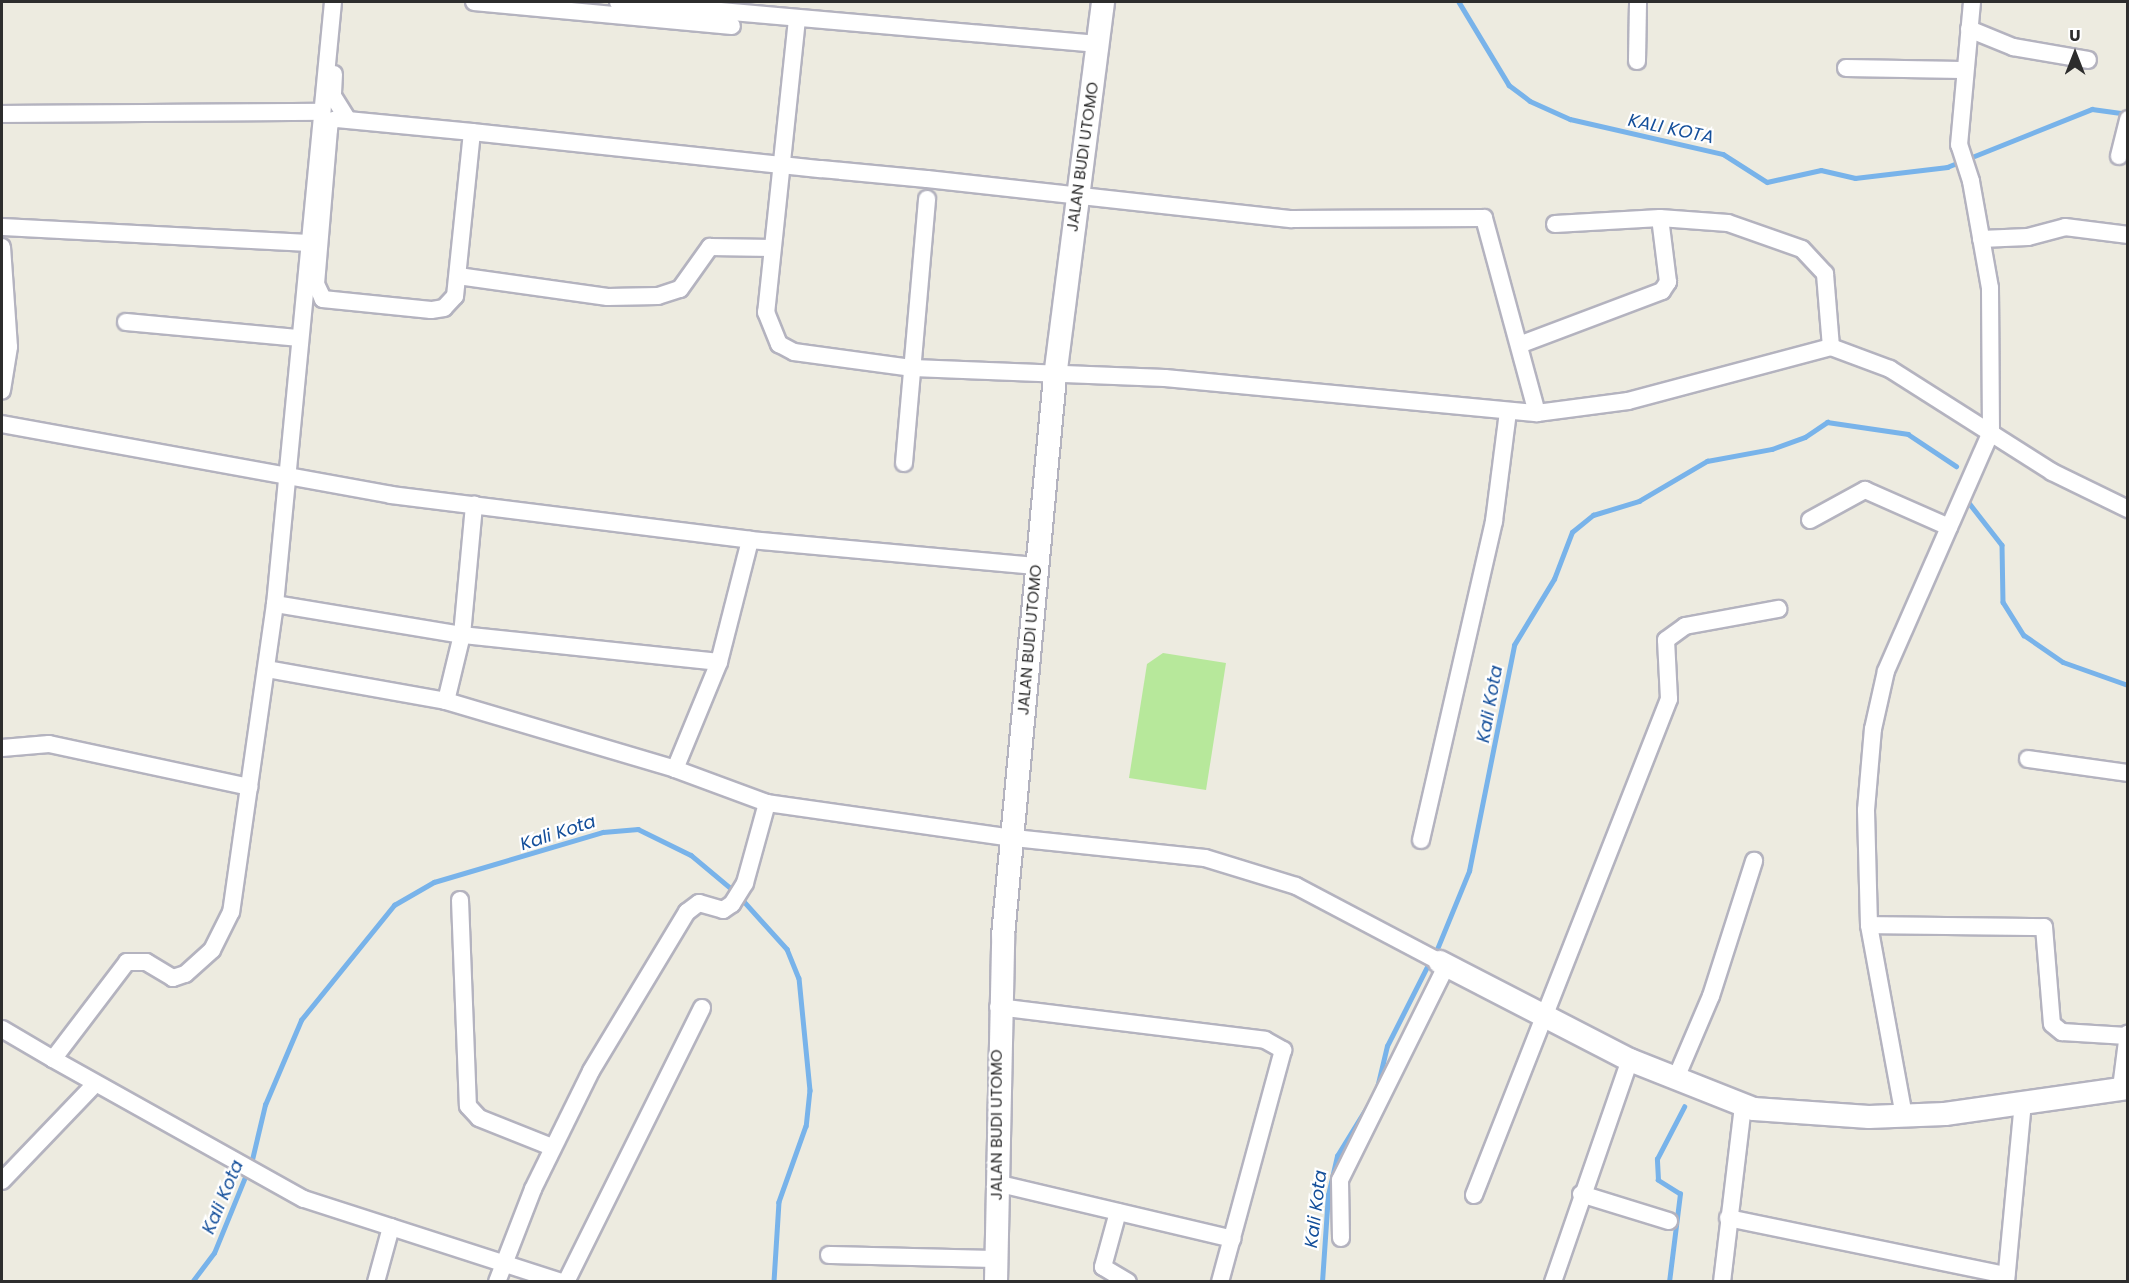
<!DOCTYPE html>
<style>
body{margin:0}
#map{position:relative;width:2129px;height:1283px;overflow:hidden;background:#edebe0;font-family:Poppins,sans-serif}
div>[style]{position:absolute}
.pitch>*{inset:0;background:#b7e89b}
.stream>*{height:4.5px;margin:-2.25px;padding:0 2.25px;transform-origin:2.25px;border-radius:2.25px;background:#78b3ea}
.roads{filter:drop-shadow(2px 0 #b4b3bf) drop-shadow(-2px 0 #b4b3bf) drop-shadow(0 2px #b4b3bf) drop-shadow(0 -2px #b4b3bf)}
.street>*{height:16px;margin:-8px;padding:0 8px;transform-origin:8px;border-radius:8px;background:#fff}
.secondary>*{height:22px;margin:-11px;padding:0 11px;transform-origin:11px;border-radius:11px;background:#fff}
span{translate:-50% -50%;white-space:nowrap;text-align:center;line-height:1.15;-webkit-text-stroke:4.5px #fff;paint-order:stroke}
.street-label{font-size:16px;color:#2d2d2d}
.water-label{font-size:18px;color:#134e9a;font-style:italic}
.frame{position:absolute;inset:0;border:3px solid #2d2d2d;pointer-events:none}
.north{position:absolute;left:2045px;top:24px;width:60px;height:60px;-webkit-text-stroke:4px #fff;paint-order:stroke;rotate:0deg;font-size:16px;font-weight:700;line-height:24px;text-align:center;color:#2d2d2d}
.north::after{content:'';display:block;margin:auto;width:21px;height:27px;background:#2d2d2d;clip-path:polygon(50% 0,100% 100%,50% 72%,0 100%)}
</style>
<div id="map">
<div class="pitch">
<i style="clip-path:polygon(1163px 653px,1226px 663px,1206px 790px,1129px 778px,1147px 664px)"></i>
</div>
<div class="stream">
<i style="left:1459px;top:2px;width:97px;rotate:58.9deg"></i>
<i style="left:1509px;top:85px;width:26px;rotate:37deg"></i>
<i style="left:1530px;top:101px;width:44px;rotate:24.2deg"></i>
<i style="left:1570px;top:119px;width:157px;rotate:12.9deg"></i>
<i style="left:1723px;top:154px;width:52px;rotate:32.5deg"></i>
<i style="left:1767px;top:182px;width:55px;rotate:-12.5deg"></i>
<i style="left:1821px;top:170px;width:35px;rotate:13deg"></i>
<i style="left:1855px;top:178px;width:93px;rotate:-6.8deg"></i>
<i style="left:1947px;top:167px;width:156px;rotate:-21.8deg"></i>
<i style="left:2092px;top:109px;width:36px;rotate:8deg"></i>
<i style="left:1966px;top:499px;width:58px;rotate:52deg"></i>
<i style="left:2002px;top:545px;width:57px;rotate:89deg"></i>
<i style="left:2003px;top:602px;width:39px;rotate:58deg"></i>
<i style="left:2024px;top:635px;width:47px;rotate:34.7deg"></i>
<i style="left:2063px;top:662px;width:69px;rotate:19.5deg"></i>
<i style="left:740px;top:897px;width:70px;rotate:47.9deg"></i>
<i style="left:787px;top:949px;width:31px;rotate:68deg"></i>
<i style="left:799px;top:978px;width:113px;rotate:84.4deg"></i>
<i style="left:810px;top:1090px;width:36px;rotate:96deg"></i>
<i style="left:806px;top:1126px;width:81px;rotate:109.6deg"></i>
<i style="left:779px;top:1202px;width:80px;rotate:93.6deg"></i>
<i style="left:1435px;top:954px;width:90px;rotate:-67.7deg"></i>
<i style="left:1469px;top:871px;width:230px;rotate:-78.7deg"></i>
<i style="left:1514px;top:645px;width:77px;rotate:-58.8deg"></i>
<i style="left:1554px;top:579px;width:50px;rotate:-69deg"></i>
<i style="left:1572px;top:532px;width:27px;rotate:-39deg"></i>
<i style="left:1593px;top:515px;width:48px;rotate:-16.9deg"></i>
<i style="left:1639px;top:501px;width:79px;rotate:-30.5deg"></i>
<i style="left:1707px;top:461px;width:66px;rotate:-10.5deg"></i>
<i style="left:1772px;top:449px;width:35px;rotate:-20deg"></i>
<i style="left:1805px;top:437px;width:27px;rotate:-34deg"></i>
<i style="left:1827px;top:422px;width:82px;rotate:8.4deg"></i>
<i style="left:1908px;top:434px;width:58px;rotate:33.7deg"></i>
<i style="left:251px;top:1164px;width:61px;rotate:-76.7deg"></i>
<i style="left:265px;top:1105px;width:92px;rotate:-67deg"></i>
<i style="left:301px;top:1020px;width:148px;rotate:-51deg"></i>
<i style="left:394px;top:905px;width:46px;rotate:-29.9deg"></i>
<i style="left:434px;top:882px;width:176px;rotate:-16.5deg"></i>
<i style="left:603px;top:832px;width:35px;rotate:-5deg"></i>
<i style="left:638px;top:829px;width:59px;rotate:26.1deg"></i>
<i style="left:691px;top:855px;width:56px;rotate:39.9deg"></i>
<i style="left:192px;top:1282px;width:36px;rotate:-53deg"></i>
<i style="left:214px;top:1253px;width:87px;rotate:-67.8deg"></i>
<i style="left:1322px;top:1282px;width:87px;rotate:-86.1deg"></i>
<i style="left:1328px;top:1195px;width:40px;rotate:-77deg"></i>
<i style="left:1337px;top:1156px;width:75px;rotate:-58.6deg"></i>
<i style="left:1376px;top:1092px;width:47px;rotate:-76.6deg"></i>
<i style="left:1387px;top:1046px;width:95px;rotate:-63.2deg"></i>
<i style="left:1669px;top:1282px;width:89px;rotate:-82.9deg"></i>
<i style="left:1680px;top:1194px;width:26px;rotate:-148deg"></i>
<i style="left:1658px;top:1180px;width:21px;rotate:-93deg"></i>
<i style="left:1657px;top:1159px;width:59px;rotate:-62.6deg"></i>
</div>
<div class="roads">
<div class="street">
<i style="left:333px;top:2px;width:605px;rotate:95.5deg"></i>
<i style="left:275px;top:604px;width:311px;rotate:98.1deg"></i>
<i style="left:231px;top:912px;width:42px;rotate:116.6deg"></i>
<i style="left:212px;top:950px;width:36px;rotate:138deg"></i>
<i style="left:185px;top:974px;width:13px;rotate:162deg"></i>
<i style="left:173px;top:978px;width:31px;rotate:-149deg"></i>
<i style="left:146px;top:962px;width:19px;rotate:180deg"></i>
<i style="left:127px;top:962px;width:122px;rotate:127.3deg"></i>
<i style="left:53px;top:1059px;width:287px;rotate:29.2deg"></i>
<i style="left:304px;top:1199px;width:270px;rotate:17.9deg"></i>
<i style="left:474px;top:2px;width:259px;rotate:5.3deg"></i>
<i style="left:618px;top:2px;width:482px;rotate:5deg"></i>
<i style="left:797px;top:19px;width:295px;rotate:96deg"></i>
<i style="left:766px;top:312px;width:35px;rotate:68deg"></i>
<i style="left:779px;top:344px;width:17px;rotate:28deg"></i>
<i style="left:794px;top:352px;width:120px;rotate:7.7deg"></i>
<i style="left:913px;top:368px;width:252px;rotate:2.3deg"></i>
<i style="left:1165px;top:378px;width:374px;rotate:5.4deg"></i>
<i style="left:1537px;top:413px;width:92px;rotate:-7.5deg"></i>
<i style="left:1628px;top:401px;width:210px;rotate:-14.9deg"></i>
<i style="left:1831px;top:347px;width:63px;rotate:20.4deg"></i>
<i style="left:1890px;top:369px;width:192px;rotate:32.4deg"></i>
<i style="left:2052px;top:472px;width:85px;rotate:26deg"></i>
<i style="left:1969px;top:29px;width:48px;rotate:22.2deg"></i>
<i style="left:2013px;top:47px;width:76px;rotate:9.8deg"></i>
<i style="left:1637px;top:61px;width:59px;rotate:-89deg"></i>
<i style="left:1846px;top:68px;width:116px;rotate:1deg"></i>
<i style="left:334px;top:74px;width:22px;rotate:93deg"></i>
<i style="left:333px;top:96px;width:28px;rotate:58deg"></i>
<i style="left:2px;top:114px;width:318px;rotate:-0.4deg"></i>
<i style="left:472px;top:132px;width:165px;rotate:95.9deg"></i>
<i style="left:455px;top:296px;width:16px;rotate:133deg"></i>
<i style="left:444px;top:308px;width:13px;rotate:171deg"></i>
<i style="left:431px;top:310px;width:109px;rotate:-174.2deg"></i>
<i style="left:323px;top:299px;width:17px;rotate:-115deg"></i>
<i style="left:316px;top:284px;width:155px;rotate:-85.2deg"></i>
<i style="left:329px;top:130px;width:9px;rotate:-84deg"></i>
<i style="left:330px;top:121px;width:7px;rotate:-16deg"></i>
<i style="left:337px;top:119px;width:136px;rotate:5.5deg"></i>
<i style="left:472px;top:132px;width:351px;rotate:6.1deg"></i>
<i style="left:821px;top:169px;width:106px;rotate:5.4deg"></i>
<i style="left:927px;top:179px;width:367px;rotate:6.3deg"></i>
<i style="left:1292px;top:219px;width:192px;rotate:-0.3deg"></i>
<i style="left:1484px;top:218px;width:202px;rotate:74.8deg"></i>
<i style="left:2119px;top:156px;width:38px;rotate:-76deg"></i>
<i style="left:1555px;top:224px;width:105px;rotate:-3.3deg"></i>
<i style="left:1660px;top:218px;width:68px;rotate:4.2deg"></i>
<i style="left:1728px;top:223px;width:78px;rotate:19.4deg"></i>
<i style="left:1802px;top:249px;width:34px;rotate:47deg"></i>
<i style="left:1825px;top:274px;width:73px;rotate:85.3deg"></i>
<i style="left:2px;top:227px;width:304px;rotate:3deg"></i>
<i style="left:1981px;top:239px;width:47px;rotate:-2.4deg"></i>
<i style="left:2028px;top:237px;width:38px;rotate:-15deg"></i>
<i style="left:2065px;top:227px;width:64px;rotate:7.2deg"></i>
<i style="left:2px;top:247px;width:100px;rotate:86deg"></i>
<i style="left:9px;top:347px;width:44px;rotate:99.2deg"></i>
<i style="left:458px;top:276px;width:151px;rotate:8deg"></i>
<i style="left:608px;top:297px;width:50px;rotate:-1.1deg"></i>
<i style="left:658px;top:296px;width:23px;rotate:-18deg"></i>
<i style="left:680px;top:289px;width:52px;rotate:-54.5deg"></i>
<i style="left:710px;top:247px;width:62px;rotate:0.9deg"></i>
<i style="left:126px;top:322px;width:172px;rotate:5.3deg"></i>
<i style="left:1519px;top:345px;width:153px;rotate:-20.7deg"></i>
<i style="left:1662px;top:291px;width:11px;rotate:-56deg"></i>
<i style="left:1668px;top:282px;width:64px;rotate:-97.1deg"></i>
<i style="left:2px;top:424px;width:395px;rotate:10.3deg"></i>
<i style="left:391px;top:495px;width:362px;rotate:7.1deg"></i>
<i style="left:750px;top:540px;width:287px;rotate:5.2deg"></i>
<i style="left:904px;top:463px;width:265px;rotate:-85deg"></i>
<i style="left:1810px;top:520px;width:63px;rotate:-28.6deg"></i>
<i style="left:1865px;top:490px;width:92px;rotate:23.8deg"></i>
<i style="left:275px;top:604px;width:190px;rotate:9.4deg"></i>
<i style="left:462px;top:635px;width:258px;rotate:6deg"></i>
<i style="left:719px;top:662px;width:126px;rotate:-75.7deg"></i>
<i style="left:267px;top:669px;width:182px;rotate:10.1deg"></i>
<i style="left:446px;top:701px;width:239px;rotate:16.5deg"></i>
<i style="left:675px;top:769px;width:98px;rotate:20.3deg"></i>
<i style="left:767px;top:803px;width:249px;rotate:8.1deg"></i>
<i style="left:1014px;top:838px;width:192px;rotate:6deg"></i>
<i style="left:1205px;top:858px;width:95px;rotate:17.1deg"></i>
<i style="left:1296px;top:886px;width:163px;rotate:27.8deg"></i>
<i style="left:446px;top:701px;width:68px;rotate:-76.4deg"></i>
<i style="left:462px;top:635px;width:131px;rotate:-84.7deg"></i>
<i style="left:2px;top:748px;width:47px;rotate:-4.9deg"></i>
<i style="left:49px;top:744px;width:205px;rotate:12.1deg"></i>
<i style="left:2028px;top:759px;width:101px;rotate:8deg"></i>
<i style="left:675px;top:769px;width:116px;rotate:-67.6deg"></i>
<i style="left:1421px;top:840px;width:327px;rotate:-77.1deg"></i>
<i style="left:1494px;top:521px;width:110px;rotate:-82.7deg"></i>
<i style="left:460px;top:900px;width:206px;rotate:87.8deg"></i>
<i style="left:468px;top:1106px;width:16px;rotate:47deg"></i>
<i style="left:479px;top:1118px;width:79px;rotate:21.7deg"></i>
<i style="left:1869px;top:925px;width:175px;rotate:0.7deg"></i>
<i style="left:2044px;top:927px;width:97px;rotate:85.3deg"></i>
<i style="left:2052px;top:1024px;width:13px;rotate:39deg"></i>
<i style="left:2062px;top:1032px;width:65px;rotate:3.5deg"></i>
<i style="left:998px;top:1007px;width:269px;rotate:7deg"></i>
<i style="left:1265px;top:1040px;width:21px;rotate:29deg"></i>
<i style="left:1283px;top:1050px;width:240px;rotate:105.2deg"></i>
<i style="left:2px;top:1029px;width:59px;rotate:30.5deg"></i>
<i style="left:1676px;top:1078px;width:89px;rotate:-66.9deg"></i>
<i style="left:1711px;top:996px;width:142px;rotate:-72.3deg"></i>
<i style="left:2121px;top:1088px;width:55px;rotate:-82.7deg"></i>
<i style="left:1904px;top:1116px;width:194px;rotate:-100.4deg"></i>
<i style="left:1869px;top:925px;width:115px;rotate:-91.5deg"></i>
<i style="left:1866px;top:810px;width:81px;rotate:-85.1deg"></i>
<i style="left:1873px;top:729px;width:59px;rotate:-77.4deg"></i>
<i style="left:1886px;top:671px;width:261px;rotate:-66.3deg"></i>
<i style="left:1991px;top:432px;width:144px;rotate:-90.4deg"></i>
<i style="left:1990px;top:288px;width:109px;rotate:-100.1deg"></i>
<i style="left:1971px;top:181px;width:38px;rotate:-108deg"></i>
<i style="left:1959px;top:145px;width:144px;rotate:-84.8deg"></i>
<i style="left:2px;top:1181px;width:133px;rotate:-46.2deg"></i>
<i style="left:996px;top:1183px;width:243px;rotate:13.3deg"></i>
<i style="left:1581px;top:1194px;width:92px;rotate:17.1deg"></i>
<i style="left:1474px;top:1195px;width:533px;rotate:-68.54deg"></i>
<i style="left:1669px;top:699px;width:59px;rotate:-92.9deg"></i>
<i style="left:1666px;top:640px;width:24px;rotate:-36deg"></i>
<i style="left:1685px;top:626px;width:95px;rotate:-10.4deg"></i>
<i style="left:1118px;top:1212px;width:57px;rotate:105.3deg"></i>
<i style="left:1103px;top:1267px;width:29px;rotate:31deg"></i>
<i style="left:1728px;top:1218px;width:284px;rotate:11.6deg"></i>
<i style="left:1341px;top:1238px;width:58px;rotate:-91deg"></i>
<i style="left:1340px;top:1180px;width:239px;rotate:-63.6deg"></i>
<i style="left:829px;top:1255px;width:167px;rotate:1.4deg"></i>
<i style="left:376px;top:1282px;width:57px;rotate:-74.7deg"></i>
<i style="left:497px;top:1282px;width:100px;rotate:-68.8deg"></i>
<i style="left:533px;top:1189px;width:131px;rotate:-63.8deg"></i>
<i style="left:591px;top:1071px;width:186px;rotate:-58.9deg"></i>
<i style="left:687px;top:912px;width:15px;rotate:-37deg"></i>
<i style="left:699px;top:903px;width:25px;rotate:16deg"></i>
<i style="left:723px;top:910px;width:11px;rotate:-34deg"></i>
<i style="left:732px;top:904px;width:25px;rotate:-58deg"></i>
<i style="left:745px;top:883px;width:83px;rotate:-74.6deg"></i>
<i style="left:566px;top:1282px;width:306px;rotate:-63.6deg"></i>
<i style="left:1553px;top:1282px;width:235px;rotate:-70.9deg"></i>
<i style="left:1722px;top:1282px;width:177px;rotate:-83.2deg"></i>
<i style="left:2006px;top:1282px;width:182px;rotate:-84.6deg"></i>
</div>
<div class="secondary">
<i style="left:1440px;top:962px;width:214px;rotate:27.3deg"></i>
<i style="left:1630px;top:1060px;width:133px;rotate:21.6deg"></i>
<i style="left:1754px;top:1109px;width:115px;rotate:4deg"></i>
<i style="left:1869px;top:1117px;width:76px;rotate:-2.3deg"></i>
<i style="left:1945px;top:1114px;width:185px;rotate:-8.1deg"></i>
<i style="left:996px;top:1282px;width:346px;rotate:-88.8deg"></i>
<i style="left:1003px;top:936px;width:561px;rotate:-84.69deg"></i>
<i style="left:1055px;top:377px;width:378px;rotate:-82.7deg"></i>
</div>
</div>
<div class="street-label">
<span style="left:1083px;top:157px;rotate:-82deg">JALAN BUDI UTOMO</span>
<span style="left:1030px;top:640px;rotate:-85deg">JALAN BUDI UTOMO</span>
<span style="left:997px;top:1125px;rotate:-90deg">JALAN BUDI UTOMO</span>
</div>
<div class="water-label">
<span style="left:1671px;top:129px;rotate:12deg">KALI KOTA</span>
<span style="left:1490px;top:704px;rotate:-80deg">Kali Kota</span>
<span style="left:558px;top:833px;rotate:-18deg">Kali Kota</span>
<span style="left:223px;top:1197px;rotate:-67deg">Kali Kota</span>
<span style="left:1316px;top:1209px;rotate:-83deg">Kali Kota</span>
</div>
<div class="frame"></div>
<div class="north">U</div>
</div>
